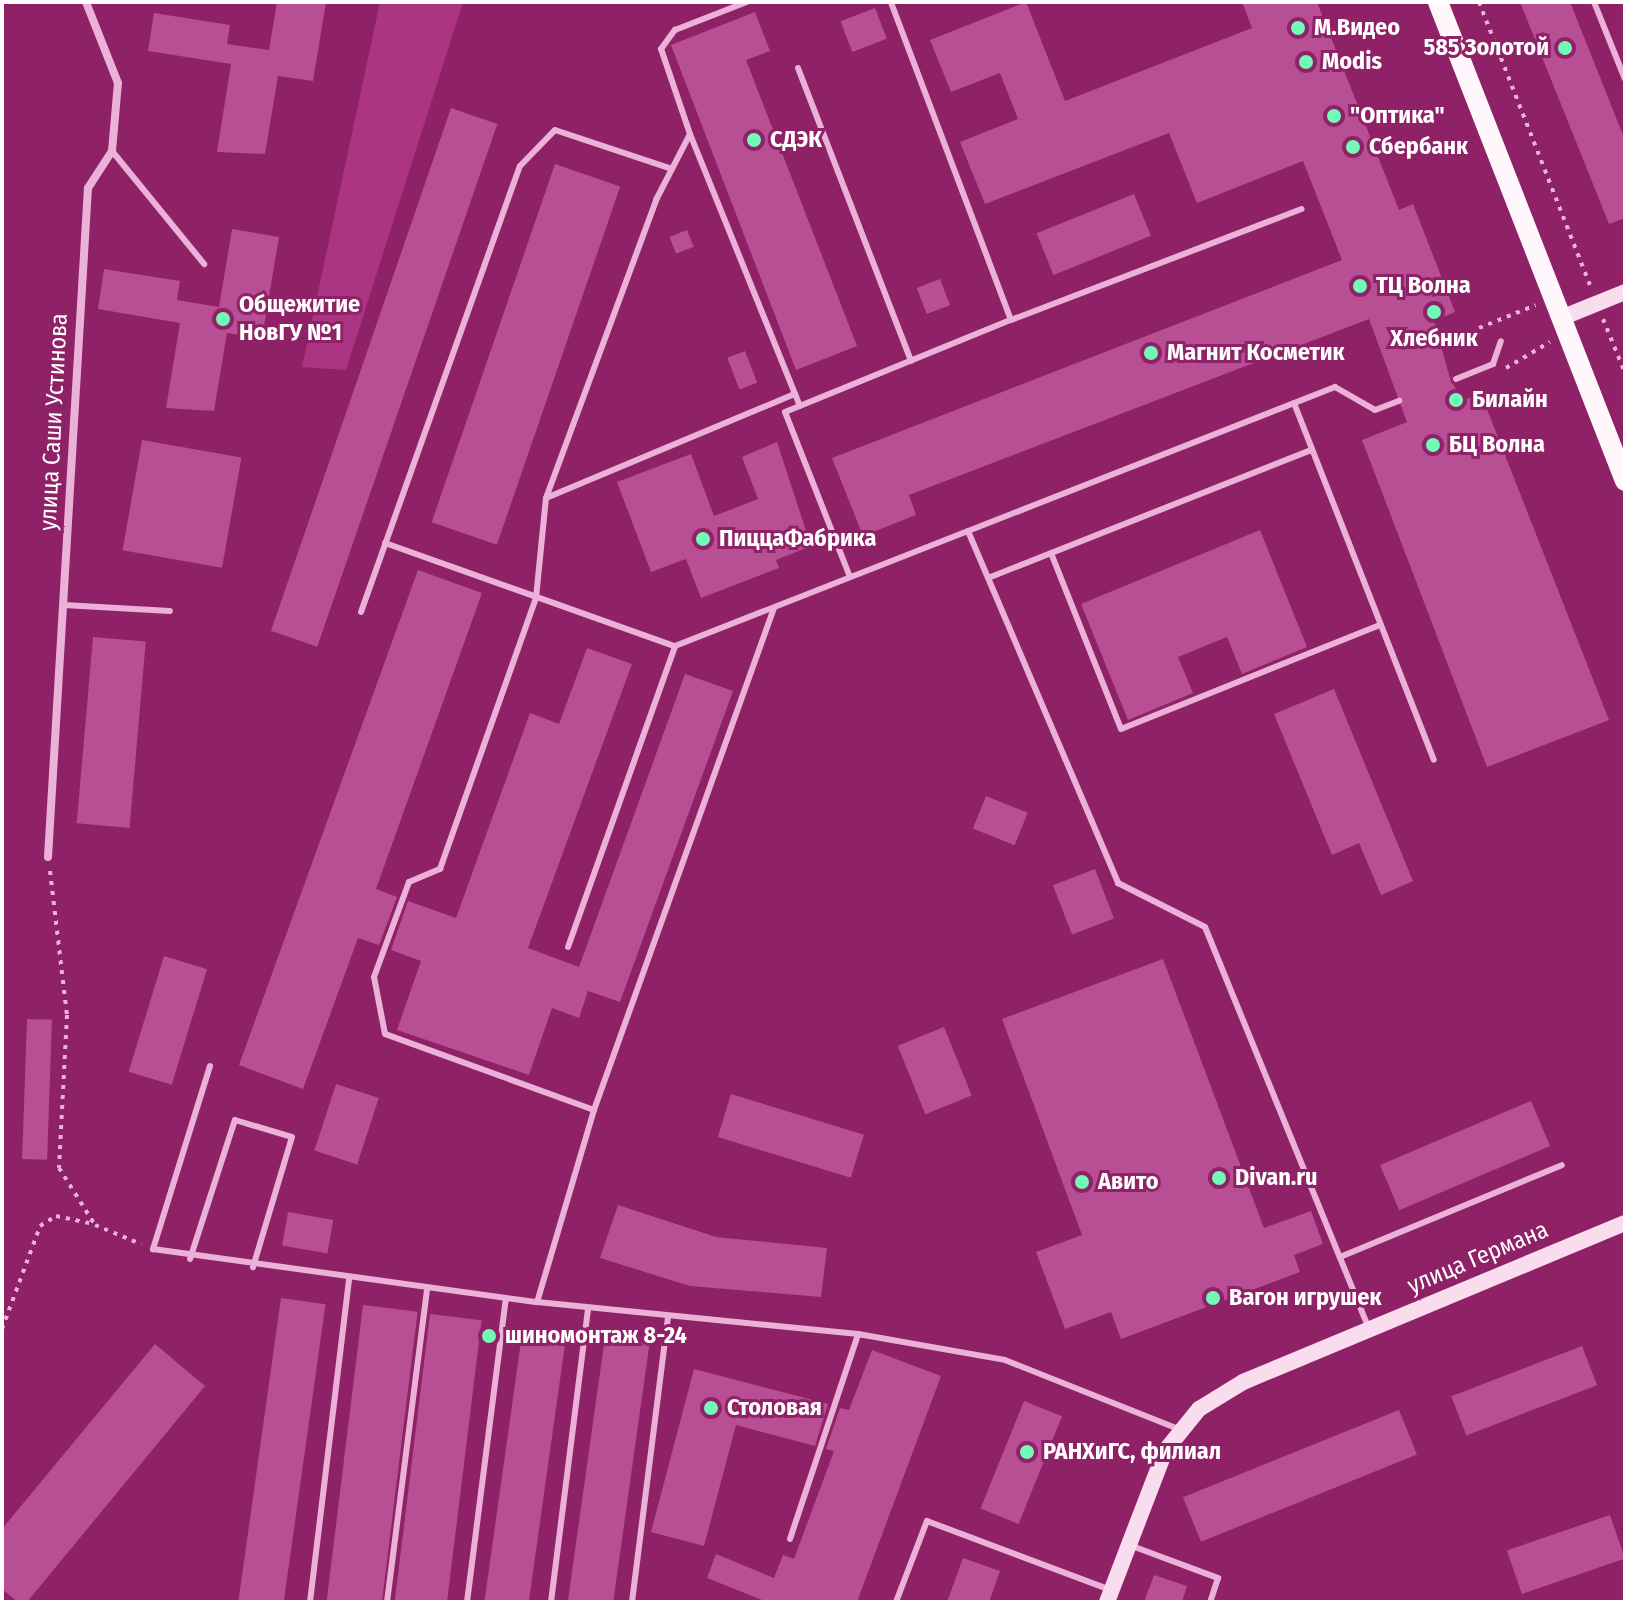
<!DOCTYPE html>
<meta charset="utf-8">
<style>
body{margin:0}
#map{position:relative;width:1627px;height:1604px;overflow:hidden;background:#8f2167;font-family:"Fira Sans Condensed",sans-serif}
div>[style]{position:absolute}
.green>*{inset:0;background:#ac3583}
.building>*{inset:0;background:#b84e93;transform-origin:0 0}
.path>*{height:4px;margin-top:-2px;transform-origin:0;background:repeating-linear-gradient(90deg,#ecb1d8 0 4px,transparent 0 10px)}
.service>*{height:6px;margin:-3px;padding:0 3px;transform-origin:3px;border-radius:3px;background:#ecb1d8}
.minor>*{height:8px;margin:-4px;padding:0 4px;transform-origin:4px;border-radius:4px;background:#ecb1d8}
.secondary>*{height:16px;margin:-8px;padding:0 8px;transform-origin:8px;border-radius:8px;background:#f9ddef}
.primary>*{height:20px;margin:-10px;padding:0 10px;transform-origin:10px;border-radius:10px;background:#fff7fb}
.dots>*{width:22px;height:22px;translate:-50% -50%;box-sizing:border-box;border:4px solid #8f2167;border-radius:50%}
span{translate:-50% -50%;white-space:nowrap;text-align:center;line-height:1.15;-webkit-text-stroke:6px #8f2167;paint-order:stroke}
.poi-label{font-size:24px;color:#fff;font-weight:700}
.left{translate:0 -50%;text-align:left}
.right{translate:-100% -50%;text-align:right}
.street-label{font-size:24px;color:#fff}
.frame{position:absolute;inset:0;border:4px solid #fff;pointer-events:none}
</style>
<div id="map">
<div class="green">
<i style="clip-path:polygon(380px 2px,463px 2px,346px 370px,302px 367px)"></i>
</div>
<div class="building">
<i style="clip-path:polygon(277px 2px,326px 2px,313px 81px,278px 76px,265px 154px,217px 152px,231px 64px,148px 51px,154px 13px,230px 25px,227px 44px,269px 50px)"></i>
<i style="clip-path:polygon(1026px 2px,1065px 101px,1252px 28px,1242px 2px,1317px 2px,1399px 210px,1413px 204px,1455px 312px,1434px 321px,1451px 382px,1464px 400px,1481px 394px,1609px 720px,1487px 767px,1362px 440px,1407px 422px,1369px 319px,909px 495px,916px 515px,863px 536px,832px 458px,1342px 260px,1303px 161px,1197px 203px,1169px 133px,985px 204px,960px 142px,1018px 119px,1000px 73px,951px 92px,930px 40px)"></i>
<i style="clip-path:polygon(1520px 2px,1570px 2px,1625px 140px,1625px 218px,1609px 224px)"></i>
<i style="left:875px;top:8px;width:33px;height:37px;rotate:69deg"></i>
<i style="clip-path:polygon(755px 12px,770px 51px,746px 60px,857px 346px,796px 370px,671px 45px)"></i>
<i style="left:451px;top:108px;width:49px;height:553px;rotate:19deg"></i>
<i style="left:555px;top:164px;width:69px;height:379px;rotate:19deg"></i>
<i style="left:1134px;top:194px;width:45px;height:105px;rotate:68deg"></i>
<i style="clip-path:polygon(232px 229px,279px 237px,262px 338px,227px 333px,214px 411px,166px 408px,180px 323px,98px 309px,104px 269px,180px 281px,177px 300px,219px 307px)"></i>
<i style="left:687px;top:230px;width:18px;height:19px;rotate:68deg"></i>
<i style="left:940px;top:279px;width:28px;height:25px;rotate:69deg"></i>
<i style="left:745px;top:351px;width:34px;height:19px;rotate:69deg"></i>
<i style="left:142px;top:440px;width:101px;height:112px;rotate:10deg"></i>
<i style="clip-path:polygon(777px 442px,811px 546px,776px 560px,779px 568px,701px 598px,686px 559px,651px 572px,617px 482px,691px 454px,714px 516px,758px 499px,742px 457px)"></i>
<i style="clip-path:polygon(1260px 530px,1307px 647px,1242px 674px,1227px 637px,1178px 657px,1193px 693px,1128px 720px,1081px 604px)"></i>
<i style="clip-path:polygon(418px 570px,482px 593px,376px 889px,397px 897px,379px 945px,358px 938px,303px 1089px,239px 1065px)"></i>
<i style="left:93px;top:637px;width:53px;height:187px;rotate:5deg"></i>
<i style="clip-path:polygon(587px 648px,632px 664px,528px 948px,579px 967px,685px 674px,733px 691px,620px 1002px,588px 991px,579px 1018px,552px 1008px,529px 1075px,397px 1030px,421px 961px,391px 950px,408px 901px,456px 918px,530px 713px,559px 724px)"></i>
<i style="clip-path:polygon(1334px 689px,1413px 881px,1381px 895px,1359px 843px,1332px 855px,1274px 714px)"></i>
<i style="left:986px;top:796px;width:45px;height:35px;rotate:22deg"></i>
<i style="left:1095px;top:869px;width:53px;height:45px;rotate:69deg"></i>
<i style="left:164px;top:956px;width:45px;height:121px;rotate:17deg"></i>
<i style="clip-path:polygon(1163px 959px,1264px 1228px,1311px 1211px,1323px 1244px,1294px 1255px,1300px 1272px,1121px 1339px,1111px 1312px,1065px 1329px,1036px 1252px,1082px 1235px,1002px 1019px)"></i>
<i style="left:27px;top:1019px;width:25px;height:140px;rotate:2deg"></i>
<i style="left:944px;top:1027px;width:74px;height:50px;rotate:68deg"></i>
<i style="left:336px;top:1084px;width:45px;height:70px;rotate:18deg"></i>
<i style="left:731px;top:1094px;width:139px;height:45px;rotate:17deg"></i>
<i style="left:1531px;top:1101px;width:49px;height:164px;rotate:67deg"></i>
<i style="clip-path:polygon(618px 1205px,716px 1237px,827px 1248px,821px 1297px,690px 1286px,600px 1258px)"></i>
<i style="left:288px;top:1212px;width:46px;height:34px;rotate:10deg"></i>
<i style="left:281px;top:1298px;width:45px;height:306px;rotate:8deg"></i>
<i style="left:363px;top:1305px;width:55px;height:299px;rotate:7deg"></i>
<i style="left:430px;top:1314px;width:52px;height:290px;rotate:7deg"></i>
<i style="left:523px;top:1327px;width:44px;height:277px;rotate:8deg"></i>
<i style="left:605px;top:1337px;width:45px;height:267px;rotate:8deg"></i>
<i style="clip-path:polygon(155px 1344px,205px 1386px,27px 1602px,18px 1602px,2px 1589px,2px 1529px)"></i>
<i style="left:1582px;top:1346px;width:42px;height:140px;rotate:69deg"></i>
<i style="clip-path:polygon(872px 1350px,941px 1376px,857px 1602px,767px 1602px,707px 1578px,716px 1554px,774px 1578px,783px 1555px,794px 1559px,834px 1451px,826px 1449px,840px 1408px,849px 1410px)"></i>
<i style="clip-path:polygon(694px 1369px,828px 1404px,815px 1446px,736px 1425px,704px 1546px,651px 1532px)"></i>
<i style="left:1024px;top:1401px;width:41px;height:116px;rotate:22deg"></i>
<i style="left:1399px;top:1410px;width:48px;height:233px;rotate:68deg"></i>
<i style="left:1610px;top:1515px;width:46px;height:109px;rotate:71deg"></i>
<i style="clip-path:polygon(963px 1558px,1000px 1571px,989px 1602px,947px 1602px)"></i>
<i style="clip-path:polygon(1154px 1575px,1187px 1586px,1182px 1602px,1144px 1602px)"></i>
</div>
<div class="path">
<i style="left:1479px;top:2px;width:304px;rotate:68.6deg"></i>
<i style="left:1603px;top:319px;width:58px;rotate:67.8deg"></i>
<i style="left:1479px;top:328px;width:61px;rotate:-22deg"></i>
<i style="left:1506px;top:368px;width:51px;rotate:-30.6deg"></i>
<i style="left:50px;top:871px;width:145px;rotate:83.3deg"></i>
<i style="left:67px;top:1015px;width:153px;rotate:93deg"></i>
<i style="left:59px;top:1168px;width:67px;rotate:57.7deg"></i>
<i style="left:95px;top:1225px;width:50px;rotate:22.4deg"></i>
<i style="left:2px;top:1329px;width:110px;rotate:-69.7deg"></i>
<i style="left:40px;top:1226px;width:19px;rotate:-32deg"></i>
<i style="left:56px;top:1216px;width:39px;rotate:12deg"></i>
</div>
<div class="service">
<i style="left:1594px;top:2px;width:83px;rotate:68.1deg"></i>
<i style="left:798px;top:68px;width:314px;rotate:68.9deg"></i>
<i style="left:690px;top:134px;width:293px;rotate:68deg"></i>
<i style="left:112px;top:151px;width:146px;rotate:50.8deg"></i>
<i style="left:1011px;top:320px;width:311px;rotate:-20.9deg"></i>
<i style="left:1456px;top:379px;width:40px;rotate:-22deg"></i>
<i style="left:1493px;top:364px;width:24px;rotate:-71deg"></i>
<i style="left:1294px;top:403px;width:383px;rotate:68.6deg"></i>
<i style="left:546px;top:498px;width:270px;rotate:-22.7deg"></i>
<i style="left:968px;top:531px;width:383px;rotate:66.9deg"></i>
<i style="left:1118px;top:883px;width:97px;rotate:26.8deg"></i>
<i style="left:1205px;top:927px;width:434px;rotate:67.8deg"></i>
<i style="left:385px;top:543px;width:308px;rotate:19.6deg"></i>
<i style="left:675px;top:646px;width:709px;rotate:-21.43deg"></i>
<i style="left:1335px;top:387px;width:46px;rotate:29.9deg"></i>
<i style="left:1375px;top:410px;width:26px;rotate:-21deg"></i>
<i style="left:1051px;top:553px;width:189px;rotate:68.3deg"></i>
<i style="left:1121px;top:729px;width:279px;rotate:-21.9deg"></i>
<i style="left:850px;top:577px;width:177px;rotate:-111.5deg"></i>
<i style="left:785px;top:412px;width:244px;rotate:-22.2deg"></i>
<i style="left:1011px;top:320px;width:340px;rotate:-110.7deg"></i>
<i style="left:988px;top:578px;width:348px;rotate:-21.6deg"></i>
<i style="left:64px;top:605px;width:106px;rotate:3.2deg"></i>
<i style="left:774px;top:608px;width:533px;rotate:109.73deg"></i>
<i style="left:594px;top:1110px;width:200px;rotate:106.5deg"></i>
<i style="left:537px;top:1302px;width:323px;rotate:5.7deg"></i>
<i style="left:858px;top:1334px;width:149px;rotate:10deg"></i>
<i style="left:1005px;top:1360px;width:186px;rotate:21.7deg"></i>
<i style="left:361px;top:612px;width:473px;rotate:-70.4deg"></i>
<i style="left:520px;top:166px;width:50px;rotate:-45.8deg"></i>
<i style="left:555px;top:130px;width:123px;rotate:18.4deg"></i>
<i style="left:568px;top:947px;width:319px;rotate:-70.4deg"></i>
<i style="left:210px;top:1066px;width:192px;rotate:107.3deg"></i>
<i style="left:153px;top:1249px;width:388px;rotate:7.9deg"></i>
<i style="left:594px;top:1110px;width:222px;rotate:-160deg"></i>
<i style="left:385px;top:1034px;width:58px;rotate:-100.9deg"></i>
<i style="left:374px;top:977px;width:101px;rotate:-69.8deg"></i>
<i style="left:409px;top:882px;width:34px;rotate:-23deg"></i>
<i style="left:440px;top:869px;width:288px;rotate:-70.5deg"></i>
<i style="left:536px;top:598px;width:100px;rotate:-84.3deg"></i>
<i style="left:546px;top:498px;width:318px;rotate:-69.7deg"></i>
<i style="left:656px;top:200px;width:74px;rotate:-62.7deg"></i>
<i style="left:690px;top:134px;width:90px;rotate:-108.8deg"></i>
<i style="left:661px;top:49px;width:24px;rotate:-54deg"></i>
<i style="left:675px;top:30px;width:77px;rotate:-21.3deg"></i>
<i style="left:1340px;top:1257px;width:240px;rotate:-22.5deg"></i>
<i style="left:190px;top:1259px;width:146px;rotate:-72.1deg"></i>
<i style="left:235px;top:1120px;width:59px;rotate:16.6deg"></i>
<i style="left:292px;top:1137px;width:136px;rotate:106.7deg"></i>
<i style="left:790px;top:1539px;width:216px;rotate:-71.6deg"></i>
<i style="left:1132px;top:1546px;width:92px;rotate:20.4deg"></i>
<i style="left:1218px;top:1578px;width:25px;rotate:108deg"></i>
<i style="left:310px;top:1602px;width:325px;rotate:-83.1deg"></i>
<i style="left:387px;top:1602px;width:317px;rotate:-82.7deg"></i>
<i style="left:467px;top:1602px;width:306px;rotate:-82.7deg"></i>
<i style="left:551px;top:1602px;width:295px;rotate:-82.8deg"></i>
<i style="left:632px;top:1602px;width:286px;rotate:-82.8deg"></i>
<i style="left:896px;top:1602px;width:87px;rotate:-69.1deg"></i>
<i style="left:927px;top:1521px;width:193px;rotate:20.6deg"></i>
</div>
<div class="minor">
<i style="left:48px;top:857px;width:670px;rotate:-86.58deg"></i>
<i style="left:88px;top:188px;width:44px;rotate:-57deg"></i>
<i style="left:112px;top:151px;width:68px;rotate:-85deg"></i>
<i style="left:118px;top:83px;width:87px;rotate:-111.6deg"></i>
</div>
<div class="secondary">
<i style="left:1561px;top:318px;width:69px;rotate:-22.1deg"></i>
<i style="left:1107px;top:1602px;width:162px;rotate:-69deg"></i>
<i style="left:1165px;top:1451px;width:54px;rotate:-51deg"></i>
<i style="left:1199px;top:1409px;width:52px;rotate:-31.5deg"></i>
<i style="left:1243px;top:1382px;width:414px;rotate:-22.6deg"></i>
</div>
<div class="primary">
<i style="left:1438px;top:2px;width:514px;rotate:68.67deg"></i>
</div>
<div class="dots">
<i style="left:1298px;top:28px;background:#72f9b7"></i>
<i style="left:1565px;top:48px;background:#72f9b7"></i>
<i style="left:1306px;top:62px;background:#72f9b7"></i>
<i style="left:1334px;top:116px;background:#72f9b7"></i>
<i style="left:754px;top:140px;background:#72f9b7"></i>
<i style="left:1353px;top:147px;background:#72f9b7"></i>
<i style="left:1360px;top:286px;background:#72f9b7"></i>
<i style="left:1434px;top:312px;background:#72f9b7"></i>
<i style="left:223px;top:319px;background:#72f9b7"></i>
<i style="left:1151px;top:353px;background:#72f9b7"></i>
<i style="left:1456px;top:400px;background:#72f9b7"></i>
<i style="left:1433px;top:445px;background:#72f9b7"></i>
<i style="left:703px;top:539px;background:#72f9b7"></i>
<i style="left:1219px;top:1178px;background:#72f9b7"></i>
<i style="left:1082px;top:1182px;background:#72f9b7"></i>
<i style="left:1213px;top:1298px;background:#72f9b7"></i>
<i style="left:489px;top:1336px;background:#72f9b7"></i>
<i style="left:711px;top:1408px;background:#72f9b7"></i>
<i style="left:1027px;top:1452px;background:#72f9b7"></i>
</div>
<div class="poi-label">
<span class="left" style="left:1314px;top:28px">М.Видео</span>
<span class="right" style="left:1549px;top:48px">585 Золотой</span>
<span class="left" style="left:1322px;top:62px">Modis</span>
<span class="left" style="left:1350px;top:116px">"Оптика"</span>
<span class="left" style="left:770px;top:140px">СДЭК</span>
<span class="left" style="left:1369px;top:147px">Сбербанк</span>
<span class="left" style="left:1376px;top:286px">ТЦ Волна</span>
<span class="left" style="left:239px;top:319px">Общежитие<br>НовГУ №1</span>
<span style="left:1434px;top:339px">Хлебник</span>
<span class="left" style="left:1167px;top:353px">Магнит Косметик</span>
<span class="left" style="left:1472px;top:400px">Билайн</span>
<span class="left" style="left:1449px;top:445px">БЦ Волна</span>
<span class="left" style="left:719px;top:539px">ПиццаФабрика</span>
<span class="left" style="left:1235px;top:1178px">Divan.ru</span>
<span class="left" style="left:1098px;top:1182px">Авито</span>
<span class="left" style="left:1229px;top:1298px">Вагон игрушек</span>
<span class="left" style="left:505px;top:1336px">шиномонтаж 8-24</span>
<span class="left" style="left:727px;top:1408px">Столовая</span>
<span class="left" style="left:1043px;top:1452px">РАНХиГС, филиал</span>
</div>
<div class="street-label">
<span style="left:54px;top:422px;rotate:-87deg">улица Саши Устинова</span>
<span style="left:1478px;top:1258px;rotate:-23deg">улица Германа</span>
</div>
<div class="frame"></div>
</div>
